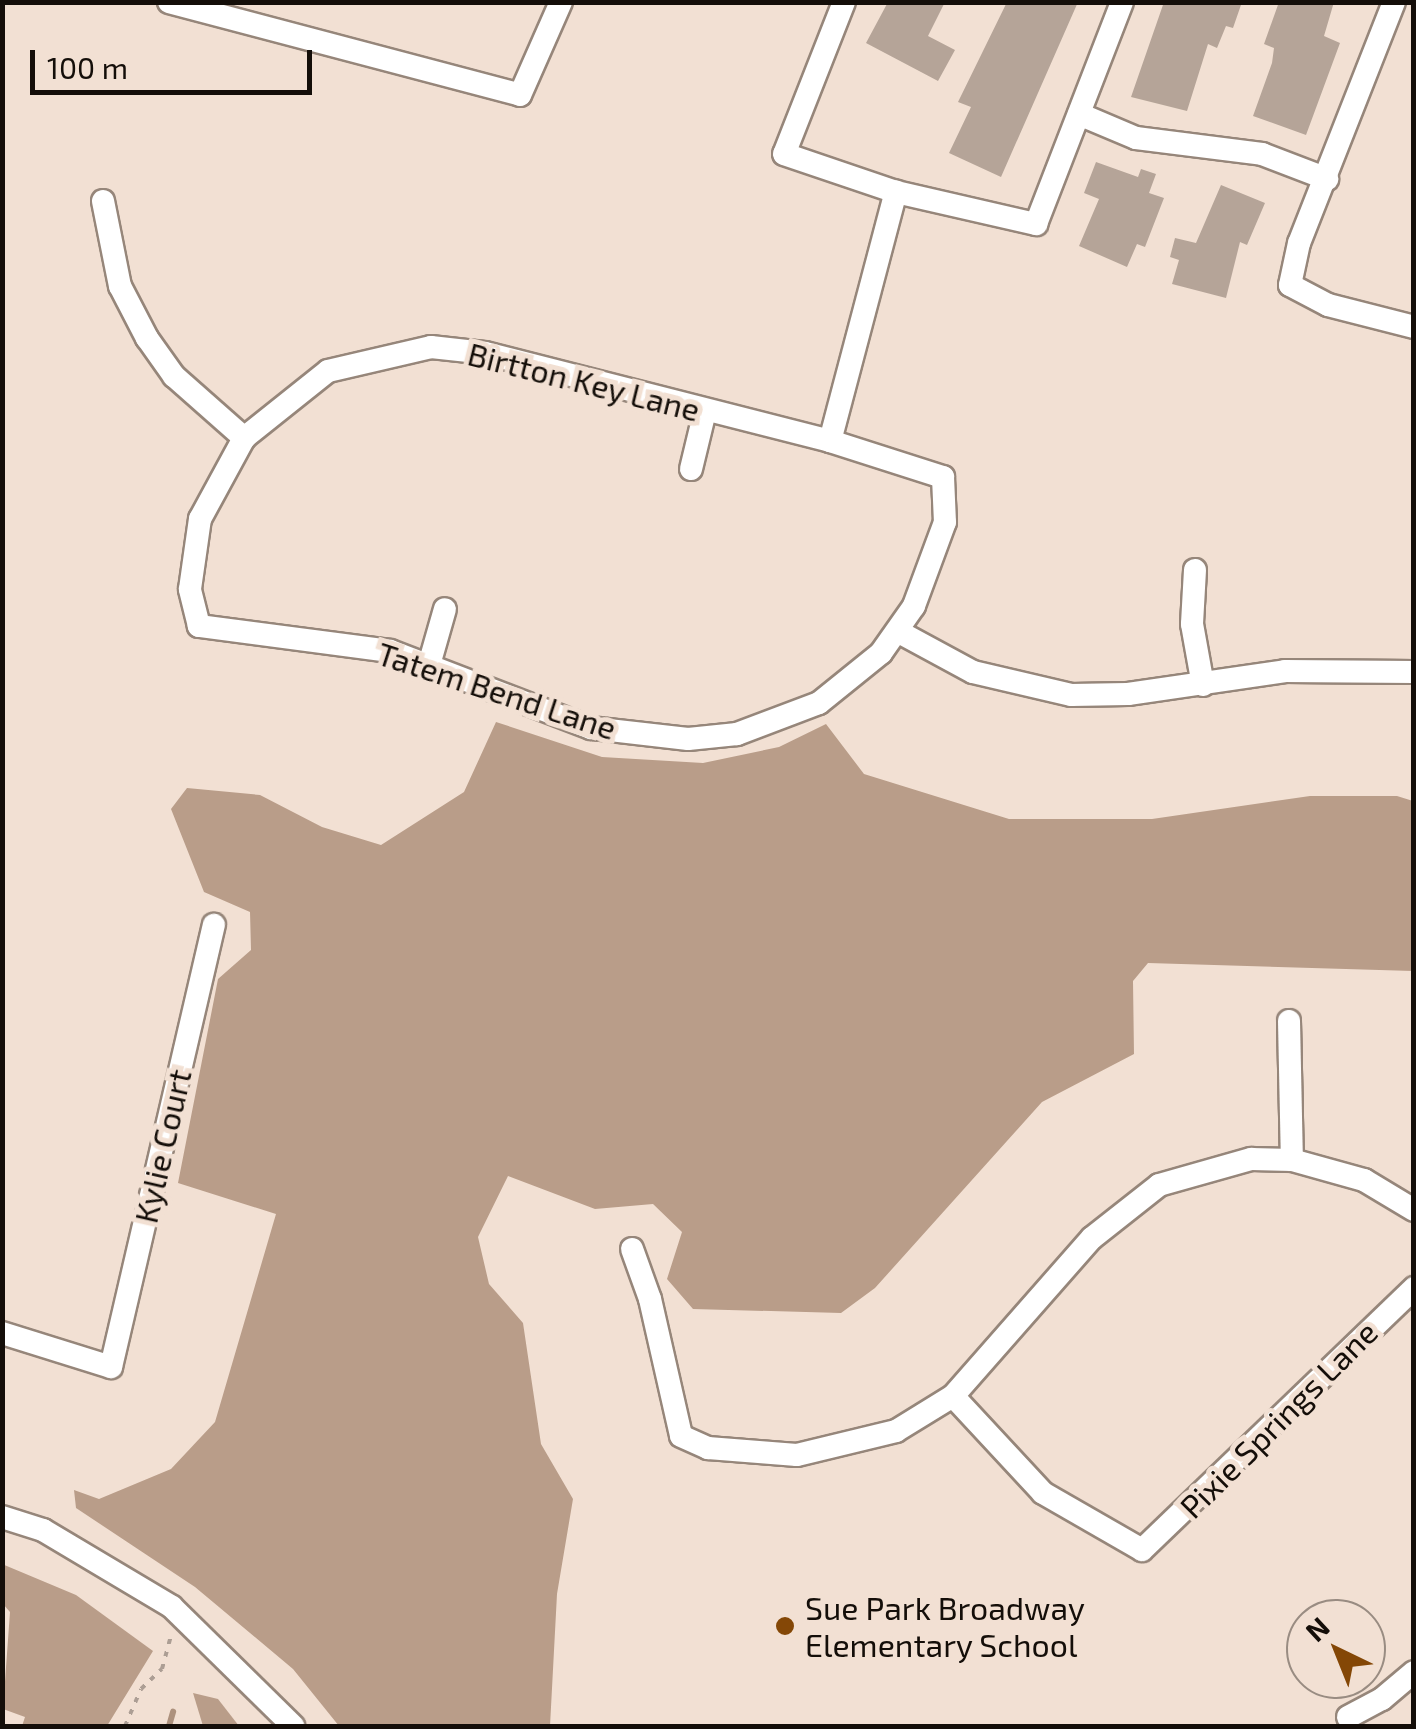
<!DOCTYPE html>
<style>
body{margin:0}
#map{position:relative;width:1416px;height:1729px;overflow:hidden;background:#f2e0d3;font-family:"Exo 2",sans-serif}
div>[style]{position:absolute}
.forest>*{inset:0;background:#b99d89}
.stream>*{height:6px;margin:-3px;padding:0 3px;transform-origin:3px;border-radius:3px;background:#ad917d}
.building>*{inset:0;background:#b5a498}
.path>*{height:4px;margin-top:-2px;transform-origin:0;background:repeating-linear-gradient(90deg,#ac9e94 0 5px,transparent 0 13px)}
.roads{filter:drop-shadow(2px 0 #96867a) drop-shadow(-2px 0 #96867a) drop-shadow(0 2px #96867a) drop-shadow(0 -2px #96867a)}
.minor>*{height:22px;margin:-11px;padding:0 11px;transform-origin:11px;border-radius:11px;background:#fff}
.dots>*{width:28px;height:28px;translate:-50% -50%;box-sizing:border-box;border:5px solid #f2e0d3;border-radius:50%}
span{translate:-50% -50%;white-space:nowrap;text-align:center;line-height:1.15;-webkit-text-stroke:10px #f2e0d3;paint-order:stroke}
.street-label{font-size:32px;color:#140e09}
.poi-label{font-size:32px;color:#140e09}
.left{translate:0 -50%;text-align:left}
.frame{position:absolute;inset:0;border:5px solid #140e09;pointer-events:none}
.north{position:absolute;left:1286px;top:1599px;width:100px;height:100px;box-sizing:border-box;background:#f2e0d3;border:2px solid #998c82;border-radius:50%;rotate:317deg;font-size:28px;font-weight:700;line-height:40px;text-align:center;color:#140e09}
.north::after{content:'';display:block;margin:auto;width:35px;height:45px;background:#844706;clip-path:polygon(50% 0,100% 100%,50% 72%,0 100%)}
.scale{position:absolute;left:30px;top:50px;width:282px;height:45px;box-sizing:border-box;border:5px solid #140e09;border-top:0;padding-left:12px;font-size:30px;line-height:35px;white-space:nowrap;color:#140e09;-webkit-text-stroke:8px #f2e0d3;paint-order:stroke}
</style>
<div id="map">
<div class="forest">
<i style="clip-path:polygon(496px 722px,602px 757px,703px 763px,779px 747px,826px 724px,864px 774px,1009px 819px,1152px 819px,1310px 796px,1397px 796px,1413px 801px,1413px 971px,1148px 963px,1133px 981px,1134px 1054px,1042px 1102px,875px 1288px,841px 1313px,693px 1309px,667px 1279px,682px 1232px,653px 1204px,595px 1209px,508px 1176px,478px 1237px,489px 1284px,523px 1323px,541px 1444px,573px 1499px,557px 1594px,550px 1726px,339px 1726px,293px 1669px,195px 1587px,76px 1508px,74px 1490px,99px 1499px,171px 1469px,215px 1422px,276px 1214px,178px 1183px,218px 979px,251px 950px,250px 912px,204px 892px,171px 809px,187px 788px,260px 795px,322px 827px,381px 845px,464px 792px)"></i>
<i style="clip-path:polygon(2px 1564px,76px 1595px,153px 1651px,107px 1726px,22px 1726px,25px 1717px,3px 1709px,10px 1612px,3px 1604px)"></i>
<i style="clip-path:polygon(193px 1693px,218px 1699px,239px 1726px,203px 1726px)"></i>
</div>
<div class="stream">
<i style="left:169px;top:1726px;width:15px;rotate:-74deg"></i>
</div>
<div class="building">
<i style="clip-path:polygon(888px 2px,945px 2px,928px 36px,955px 50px,938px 81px,866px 43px)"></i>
<i style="clip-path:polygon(1007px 2px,1078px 2px,1001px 177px,949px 153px,971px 107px,958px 102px)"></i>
<i style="clip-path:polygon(1164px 2px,1242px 2px,1233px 28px,1226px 26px,1217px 48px,1208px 44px,1187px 111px,1131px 97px)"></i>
<i style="clip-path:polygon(1279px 2px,1334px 2px,1324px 36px,1340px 43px,1306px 135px,1253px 116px,1272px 63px,1274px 48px,1264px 44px)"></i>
<i style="clip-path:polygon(1096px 162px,1138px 177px,1141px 169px,1156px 174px,1149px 193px,1164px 198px,1145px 247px,1137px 244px,1127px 267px,1079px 246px,1099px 199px,1084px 193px)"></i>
<i style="clip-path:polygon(1221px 185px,1265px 203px,1247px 245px,1240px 242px,1226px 298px,1172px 284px,1179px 260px,1170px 257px,1175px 238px,1196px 243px)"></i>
</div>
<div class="path">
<i style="left:125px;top:1726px;width:40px;rotate:-66.6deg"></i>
<i style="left:141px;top:1689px;width:29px;rotate:-44deg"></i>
<i style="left:162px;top:1669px;width:34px;rotate:-75deg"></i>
</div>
<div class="roads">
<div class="minor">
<i style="left:169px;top:2px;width:363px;rotate:14.8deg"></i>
<i style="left:520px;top:95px;width:102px;rotate:-66.2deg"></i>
<i style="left:844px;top:2px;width:163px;rotate:111.5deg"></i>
<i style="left:784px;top:154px;width:118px;rotate:18.7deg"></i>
<i style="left:896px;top:192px;width:144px;rotate:12.9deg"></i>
<i style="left:1036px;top:224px;width:238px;rotate:-68.8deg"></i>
<i style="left:1394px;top:2px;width:259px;rotate:111.5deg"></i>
<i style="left:1299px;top:243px;width:43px;rotate:102.1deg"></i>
<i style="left:1290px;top:285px;width:43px;rotate:27.8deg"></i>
<i style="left:1328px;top:305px;width:89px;rotate:14.3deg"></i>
<i style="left:1079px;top:114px;width:62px;rotate:22.8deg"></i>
<i style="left:1136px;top:138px;width:127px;rotate:7.2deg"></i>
<i style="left:1262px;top:154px;width:70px;rotate:21deg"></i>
<i style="left:103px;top:201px;width:87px;rotate:78.7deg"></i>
<i style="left:120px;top:286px;width:59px;rotate:62.6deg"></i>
<i style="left:147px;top:338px;width:47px;rotate:54.6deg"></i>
<i style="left:174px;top:376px;width:94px;rotate:41.5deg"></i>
<i style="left:431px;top:347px;width:54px;rotate:6.3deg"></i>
<i style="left:485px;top:353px;width:356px;rotate:14.3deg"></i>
<i style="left:830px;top:441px;width:119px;rotate:17.7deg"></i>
<i style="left:943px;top:477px;width:45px;rotate:87.5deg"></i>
<i style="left:945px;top:522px;width:90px;rotate:110.3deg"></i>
<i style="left:914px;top:606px;width:57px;rotate:125.1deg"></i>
<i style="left:881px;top:653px;width:80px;rotate:141.1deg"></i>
<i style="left:819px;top:703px;width:88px;rotate:159.3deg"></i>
<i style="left:737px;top:734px;width:49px;rotate:174.2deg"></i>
<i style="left:688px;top:739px;width:98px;rotate:-173.5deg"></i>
<i style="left:591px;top:728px;width:215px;rotate:-159deg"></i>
<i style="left:390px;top:651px;width:193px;rotate:-172.5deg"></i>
<i style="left:199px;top:626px;width:38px;rotate:-104deg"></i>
<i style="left:190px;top:589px;width:71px;rotate:-81.9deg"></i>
<i style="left:200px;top:519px;width:92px;rotate:-61.5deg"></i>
<i style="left:244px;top:438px;width:107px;rotate:-38.6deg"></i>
<i style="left:328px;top:371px;width:106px;rotate:-13.1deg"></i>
<i style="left:830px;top:441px;width:258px;rotate:-75.2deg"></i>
<i style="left:691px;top:469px;width:60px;rotate:-76.4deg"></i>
<i style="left:1195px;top:570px;width:54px;rotate:93.2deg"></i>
<i style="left:1192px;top:624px;width:62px;rotate:79.8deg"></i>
<i style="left:899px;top:632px;width:84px;rotate:28.4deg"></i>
<i style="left:973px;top:672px;width:101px;rotate:13.2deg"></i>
<i style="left:1071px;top:695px;width:57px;rotate:-1deg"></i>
<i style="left:1128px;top:694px;width:159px;rotate:-8.3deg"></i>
<i style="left:1285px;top:671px;width:129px;rotate:0.4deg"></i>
<i style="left:429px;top:665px;width:58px;rotate:-74.1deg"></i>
<i style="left:1289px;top:1021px;width:139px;rotate:88.8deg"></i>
<i style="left:632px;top:1249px;width:53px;rotate:70.2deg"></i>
<i style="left:650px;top:1299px;width:140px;rotate:77.2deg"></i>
<i style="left:681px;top:1436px;width:30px;rotate:24deg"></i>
<i style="left:708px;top:1448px;width:89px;rotate:4.5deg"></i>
<i style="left:797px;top:1455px;width:102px;rotate:-13.6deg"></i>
<i style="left:896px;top:1431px;width:67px;rotate:-31.6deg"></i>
<i style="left:953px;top:1396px;width:210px;rotate:-48.7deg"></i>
<i style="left:1092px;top:1238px;width:85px;rotate:-38.3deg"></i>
<i style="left:1159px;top:1185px;width:96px;rotate:-15.8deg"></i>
<i style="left:1251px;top:1159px;width:41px;rotate:1.4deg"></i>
<i style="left:1292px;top:1160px;width:75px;rotate:15.5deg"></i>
<i style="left:1364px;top:1180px;width:58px;rotate:31deg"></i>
<i style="left:2px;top:1333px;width:114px;rotate:17.3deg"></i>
<i style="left:111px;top:1367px;width:454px;rotate:-76.9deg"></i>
<i style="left:953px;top:1396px;width:132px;rotate:47.1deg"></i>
<i style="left:1043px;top:1493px;width:114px;rotate:29.9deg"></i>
<i style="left:1142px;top:1550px;width:378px;rotate:-43.9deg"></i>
<i style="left:2px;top:1517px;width:43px;rotate:17.6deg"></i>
<i style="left:43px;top:1530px;width:150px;rotate:30.8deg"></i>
<i style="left:172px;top:1607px;width:170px;rotate:44.5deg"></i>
<i style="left:1348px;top:1717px;width:38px;rotate:-28deg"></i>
<i style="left:1382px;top:1699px;width:42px;rotate:-40.2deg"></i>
</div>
</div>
<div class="dots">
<i style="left:785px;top:1626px;background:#844706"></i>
</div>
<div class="street-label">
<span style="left:584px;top:381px;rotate:14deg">Birtton Key Lane</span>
<span style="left:497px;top:690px;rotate:18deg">Tatem Bend Lane</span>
<span style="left:162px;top:1146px;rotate:-77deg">Kylie Court</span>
<span style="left:1278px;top:1419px;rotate:-45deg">Pixie Springs Lane</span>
</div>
<div class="poi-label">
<span class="left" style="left:805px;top:1626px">Sue Park Broadway<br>Elementary School</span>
</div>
<div class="frame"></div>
<div class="north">N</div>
<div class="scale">100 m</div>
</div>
